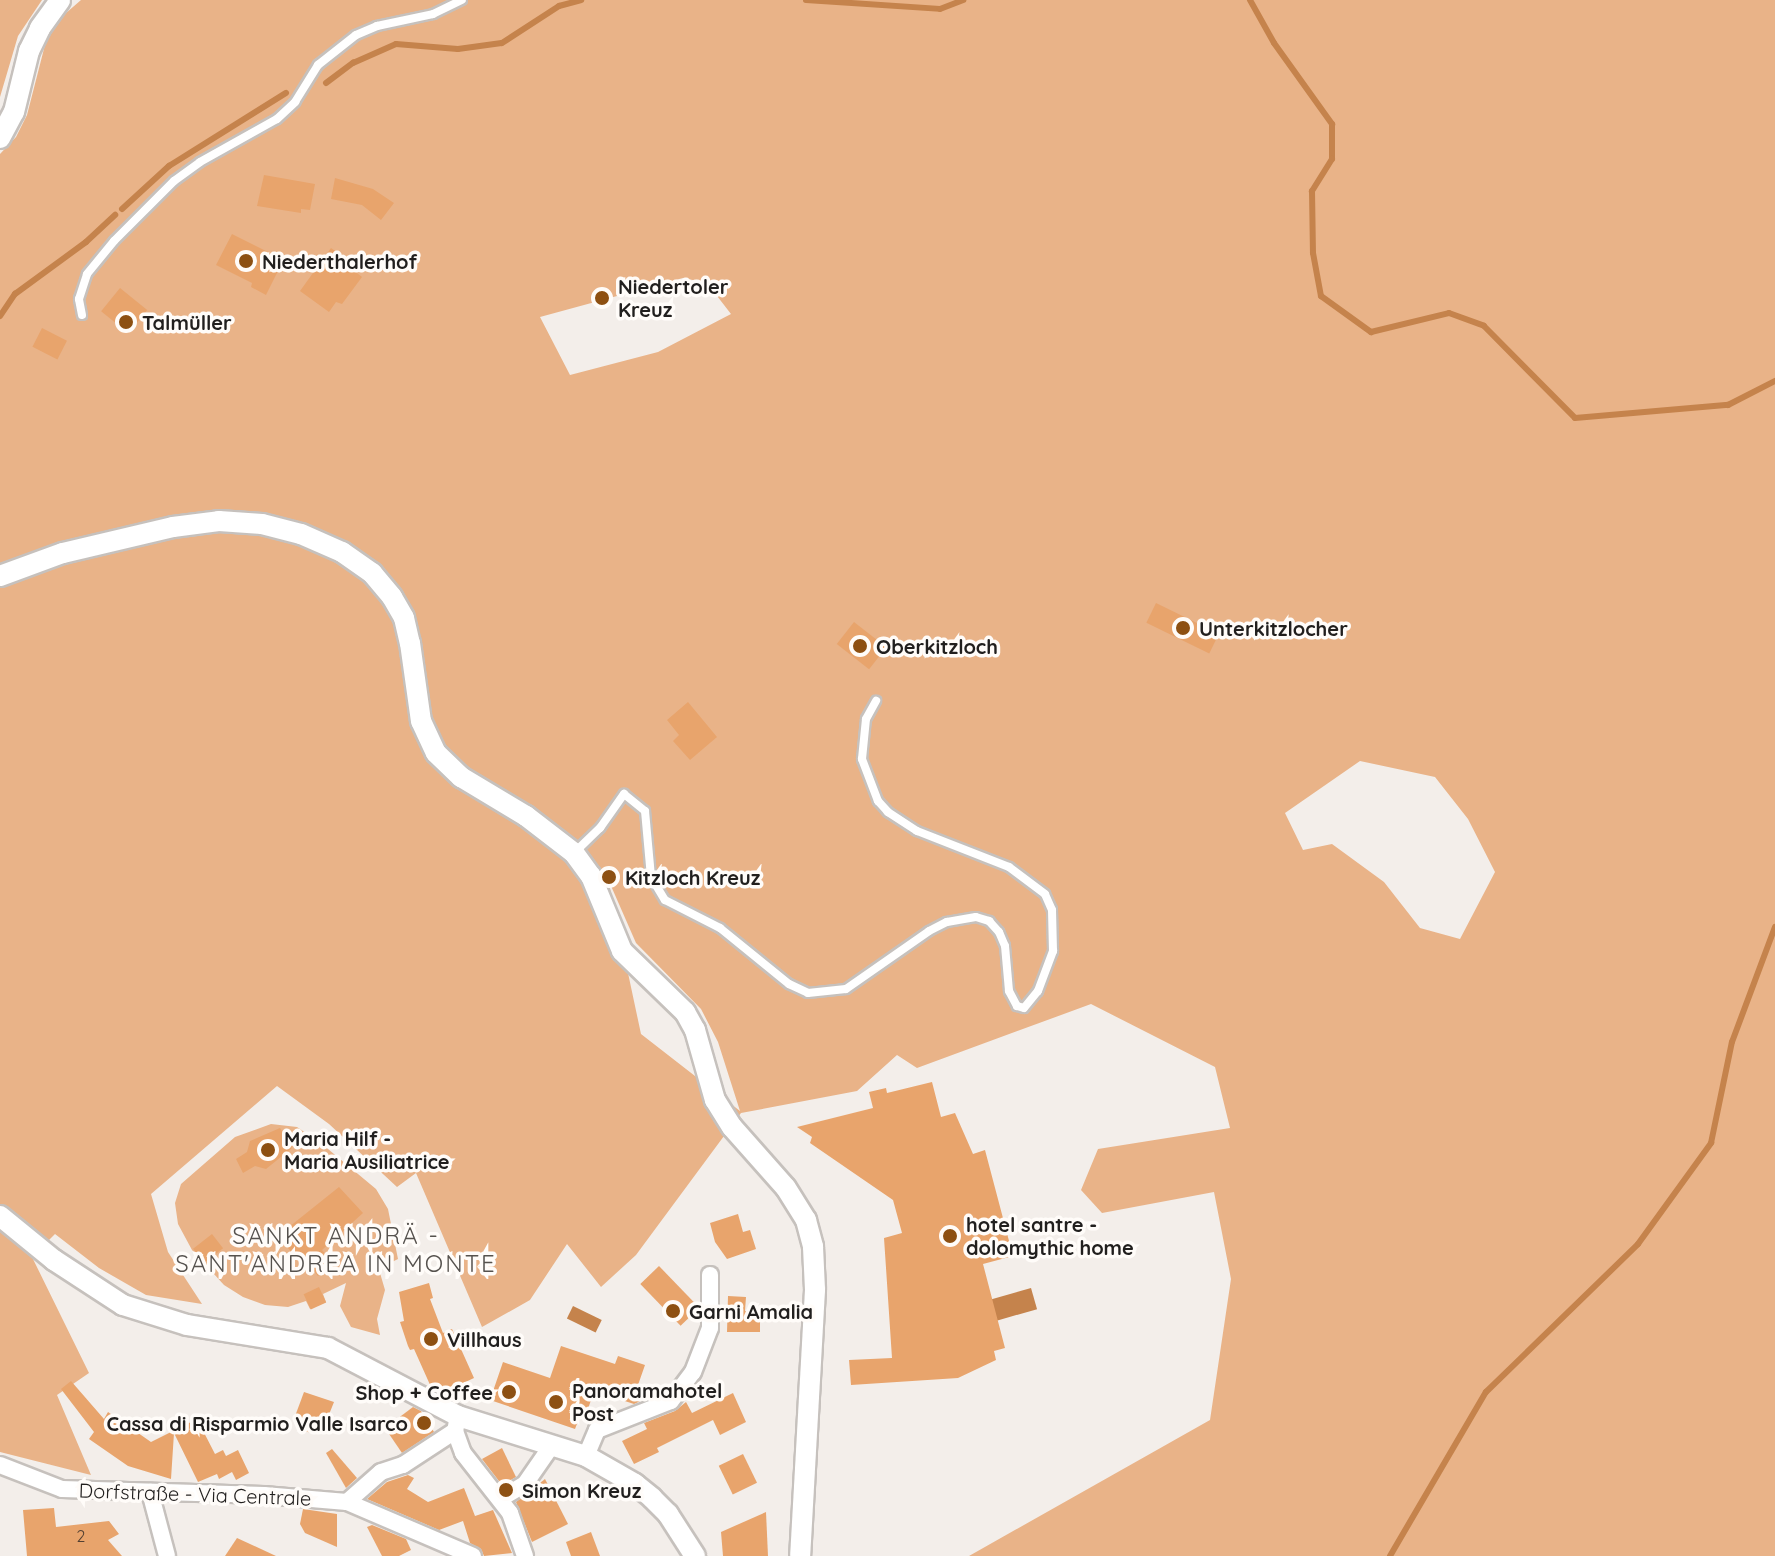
<!DOCTYPE html>
<meta charset="utf-8">
<style>
body{margin:0}
#map{position:relative;width:1775px;height:1556px;overflow:hidden;background:#f3eeea;font-family:Quicksand,sans-serif}
div>[style]{position:absolute}
.green>*{inset:0;background:#e9b388}
.water>*{inset:0;background:#c5834c;transform-origin:0 0}
.stream>*{height:6px;margin:-3px;padding:0 3px;transform-origin:3px;border-radius:3px;background:#c5834c}
.building>*{inset:0;background:#e8a46c;transform-origin:0 0}
.roads{filter:drop-shadow(2px 0 #c6c1bd) drop-shadow(-2px 0 #c6c1bd) drop-shadow(0 2px #c6c1bd) drop-shadow(0 -2px #c6c1bd)}
.service>*{height:8px;margin:-4px;padding:0 4px;transform-origin:4px;border-radius:4px;background:#fff}
.minor>*{height:16px;margin:-8px;padding:0 8px;transform-origin:8px;border-radius:8px;background:#fff}
.tertiary>*{height:20px;margin:-10px;padding:0 10px;transform-origin:10px;border-radius:10px;background:#fff}
.dots>*{width:22px;height:22px;translate:-50% -50%;box-sizing:border-box;border:4px solid #fffcf9;border-radius:50%}
span{translate:-50% -50%;white-space:nowrap;text-align:center;line-height:1.15;-webkit-text-stroke:7px #fffcf9;paint-order:stroke}
.number-label{font-size:16px;color:#534032}
.number-label span{-webkit-text-stroke-width:0}
.poi-label{font-size:20px;color:#211f1e;font-weight:700}
.left{translate:0 -50%;text-align:left}
.right{translate:-100% -50%;text-align:right}
.street-label{font-size:20px;color:#211f1e}
.quarter-label{font-size:24px;color:#56524e;letter-spacing:2px}
</style>
<div id="map">
<div class="green">
<i style="clip-path:polygon(0 0,42px 0,18px 36px,0 97px)"></i>
<i style="clip-path:polygon(evenodd,81px 0,1775px 0,1775px 1556px,969px 1556px,1210px 1420px,1231px 1279px,1214px 1192px,1102px 1213px,1081px 1190px,1098px 1149px,1230px 1128px,1215px 1067px,1091px 1004px,917px 1068px,897px 1055px,857px 1091px,741px 1113px,636px 1255px,601px 1287px,567px 1244px,530px 1300px,482px 1327px,416px 1173px,397px 1187px,329px 1124px,277px 1086px,151px 1194px,168px 1252px,202px 1304px,146px 1295px,99px 1268px,55px 1234px,32px 1257px,89px 1373px,57px 1395px,91px 1475px,0 1452px,0 154px,16px 137px,27px 115px,46px 41px,58px 20px,81px 0,683px 278px,707px 283px,731px 314px,658px 352px,570px 375px,540px 317px,683px 278px,81px 0,1360px 761px,1435px 777px,1468px 819px,1495px 872px,1460px 939px,1420px 928px,1384px 882px,1332px 844px,1303px 850px,1285px 813px,1360px 761px,81px 0,608px 879px,636px 943px,701px 1009px,718px 1042px,740px 1111px,641px 1034px,608px 879px)"></i>
<i style="clip-path:polygon(271px 1124px,297px 1127px,322px 1144px,376px 1189px,388px 1209px,398px 1259px,376px 1270px,380px 1273px,385px 1290px,377px 1319px,380px 1335px,351px 1327px,340px 1306px,346px 1283px,323px 1294px,326px 1302px,310px 1309px,306px 1301px,288px 1307px,265px 1305px,243px 1297px,224px 1285px,192px 1250px,178px 1224px,175px 1203px,181px 1184px,235px 1137px)"></i>
</div>
<div class="water">
<i style="left:1031px;top:1288px;width:22px;height:50px;rotate:74deg"></i>
<i style="left:573px;top:1306px;width:32px;height:14px;rotate:26deg"></i>
</div>
<div class="stream">
<i style="left:806px;top:0;width:134px;rotate:3.8deg"></i>
<i style="left:940px;top:9px;width:25px;rotate:-21deg"></i>
<i style="left:1250px;top:0;width:49px;rotate:60.8deg"></i>
<i style="left:1274px;top:43px;width:100px;rotate:54.4deg"></i>
<i style="left:1332px;top:124px;width:35px;rotate:90deg"></i>
<i style="left:1332px;top:159px;width:38px;rotate:122deg"></i>
<i style="left:1312px;top:191px;width:62px;rotate:89.1deg"></i>
<i style="left:1313px;top:253px;width:44px;rotate:79.5deg"></i>
<i style="left:1321px;top:296px;width:62px;rotate:35.8deg"></i>
<i style="left:1371px;top:332px;width:80px;rotate:-13.7deg"></i>
<i style="left:1449px;top:313px;width:37px;rotate:20deg"></i>
<i style="left:1484px;top:326px;width:129px;rotate:45.3deg"></i>
<i style="left:1575px;top:418px;width:154px;rotate:-4.9deg"></i>
<i style="left:1728px;top:405px;width:53px;rotate:-27.1deg"></i>
<i style="left:326px;top:83px;width:34px;rotate:-37deg"></i>
<i style="left:353px;top:63px;width:47px;rotate:-23.8deg"></i>
<i style="left:396px;top:44px;width:62px;rotate:4.6deg"></i>
<i style="left:458px;top:49px;width:44px;rotate:-7.8deg"></i>
<i style="left:502px;top:43px;width:68px;rotate:-33deg"></i>
<i style="left:559px;top:6px;width:23px;rotate:-15deg"></i>
<i style="left:122px;top:209px;width:64px;rotate:-42.5deg"></i>
<i style="left:169px;top:166px;width:138px;rotate:-32deg"></i>
<i style="left:0;top:316px;width:27px;rotate:-56deg"></i>
<i style="left:15px;top:294px;width:88px;rotate:-36.2deg"></i>
<i style="left:86px;top:242px;width:40px;rotate:-43deg"></i>
<i style="left:1390px;top:1556px;width:190px;rotate:-59.7deg"></i>
<i style="left:1486px;top:1392px;width:212px;rotate:-44.2deg"></i>
<i style="left:1638px;top:1244px;width:125px;rotate:-54.1deg"></i>
<i style="left:1711px;top:1143px;width:103px;rotate:-78.3deg"></i>
<i style="left:1732px;top:1042px;width:123px;rotate:-69.5deg"></i>
</div>
<div class="building">
<i style="clip-path:polygon(264px 175px,315px 184px,310px 210px,301px 209px,301px 213px,257px 206px)"></i>
<i style="clip-path:polygon(335px 178px,373px 189px,394px 203px,381px 220px,362px 205px,331px 199px)"></i>
<i style="clip-path:polygon(232px 234px,268px 252px,265px 257px,281px 265px,266px 295px,251px 287px,252px 283px,216px 265px)"></i>
<i style="clip-path:polygon(331px 248px,360px 269px,357px 273px,362px 277px,342px 304px,336px 302px,329px 312px,300px 291px)"></i>
<i style="left:120px;top:288px;width:35px;height:30px;rotate:39deg"></i>
<i style="left:42px;top:328px;width:28px;height:21px;rotate:27deg"></i>
<i style="left:1156px;top:603px;width:70px;height:22px;rotate:26deg"></i>
<i style="left:854px;top:622px;width:41px;height:28px;rotate:38deg"></i>
<i style="clip-path:polygon(688px 702px,717px 737px,690px 760px,673px 741px,679px 735px,667px 720px)"></i>
<i style="clip-path:polygon(932px 1082px,941px 1117px,955px 1113px,973px 1154px,985px 1150px,1013px 1256px,983px 1264px,1005px 1348px,994px 1351px,996px 1360px,958px 1378px,851px 1385px,849px 1360px,892px 1358px,884px 1238px,902px 1233px,893px 1200px,810px 1143px,812px 1137px,797px 1127px,873px 1108px,869px 1092px,886px 1088px,887px 1093px)"></i>
<i style="clip-path:polygon(280px 1128px,292px 1148px,266px 1169px,255px 1166px,243px 1173px,236px 1159px,247px 1152px,250px 1141px)"></i>
<i style="clip-path:polygon(339px 1187px,363px 1213px,322px 1250px,333px 1263px,318px 1276px,302px 1257px,296px 1257px,287px 1247px,289px 1227px)"></i>
<i style="clip-path:polygon(738px 1214px,743px 1232px,750px 1230px,756px 1249px,727px 1259px,715px 1242px,710px 1223px)"></i>
<i style="left:212px;top:1234px;width:18px;height:24px;rotate:52deg"></i>
<i style="left:659px;top:1266px;width:58px;height:26px;rotate:46deg"></i>
<i style="clip-path:polygon(429px 1283px,433px 1298px,430px 1299px,443px 1333px,452px 1329px,474px 1378px,442px 1393px,431px 1387px,414px 1349px,410px 1350px,408px 1346px,400px 1322px,404px 1321px,399px 1292px)"></i>
<i style="left:319px;top:1287px;width:17px;height:17px;rotate:65deg"></i>
<i style="clip-path:polygon(728px 1296px,746px 1297px,745px 1311px,760px 1312px,760px 1332px,727px 1332px)"></i>
<i style="clip-path:polygon(561px 1346px,615px 1364px,618px 1356px,645px 1365px,638px 1385px,649px 1389px,645px 1399px,634px 1404px,594px 1391px,585px 1418px,580px 1416px,575px 1429px,490px 1400px,503px 1362px,550px 1378px)"></i>
<i style="clip-path:polygon(71px 1381px,104px 1419px,108px 1412px,151px 1442px,197px 1419px,215px 1454px,223px 1450px,226px 1456px,238px 1450px,249px 1473px,236px 1480px,232px 1472px,219px 1479px,217px 1474px,198px 1482px,174px 1433px,171px 1479px,128px 1466px,89px 1439px,94px 1432px,61px 1389px)"></i>
<i style="clip-path:polygon(304px 1392px,334px 1402px,328px 1417px,314px 1434px,302px 1430px,294px 1419px)"></i>
<i style="clip-path:polygon(733px 1393px,746px 1422px,720px 1435px,713px 1420px,657px 1448px,659px 1452px,634px 1464px,622px 1441px,647px 1429px,644px 1423px,675px 1411px,686px 1402px,692px 1413px)"></i>
<i style="clip-path:polygon(413px 1407px,421px 1411px,434px 1432px,402px 1453px,385px 1428px)"></i>
<i style="clip-path:polygon(502px 1448px,516px 1477px,502px 1485px,482px 1459px)"></i>
<i style="clip-path:polygon(332px 1449px,357px 1478px,346px 1488px,326px 1453px)"></i>
<i style="left:743px;top:1454px;width:32px;height:27px;rotate:64deg"></i>
<i style="clip-path:polygon(408px 1475px,414px 1478px,407px 1489px,428px 1502px,464px 1488px,475px 1516px,493px 1510px,512px 1553px,484px 1556px,481px 1549px,470px 1543px,463px 1521px,439px 1530px,367px 1499px,387px 1482px)"></i>
<i style="clip-path:polygon(545px 1479px,568px 1524px,532px 1542px,516px 1502px)"></i>
<i style="clip-path:polygon(54px 1508px,56px 1527px,109px 1521px,119px 1534px,108px 1540px,122px 1556px,27px 1556px,23px 1510px)"></i>
<i style="clip-path:polygon(303px 1509px,337px 1514px,337px 1547px,305px 1533px,300px 1524px)"></i>
<i style="clip-path:polygon(766px 1512px,768px 1556px,723px 1556px,721px 1532px)"></i>
<i style="clip-path:polygon(372px 1525px,406px 1539px,411px 1550px,399px 1556px,382px 1556px,367px 1527px)"></i>
<i style="clip-path:polygon(591px 1532px,600px 1556px,571px 1556px,566px 1542px)"></i>
<i style="clip-path:polygon(237px 1538px,276px 1556px,225px 1556px)"></i>
</div>
<div class="roads">
<div class="service">
<i style="left:82px;top:315px;width:16px;rotate:-101deg"></i>
<i style="left:79px;top:299px;width:26px;rotate:-72deg"></i>
<i style="left:87px;top:274px;width:43px;rotate:-50.7deg"></i>
<i style="left:114px;top:241px;width:85px;rotate:-45deg"></i>
<i style="left:174px;top:181px;width:32px;rotate:-36deg"></i>
<i style="left:200px;top:162px;width:88px;rotate:-29.2deg"></i>
<i style="left:277px;top:119px;width:25px;rotate:-43deg"></i>
<i style="left:295px;top:102px;width:44px;rotate:-58.1deg"></i>
<i style="left:318px;top:65px;width:48px;rotate:-38.3deg"></i>
<i style="left:356px;top:35px;width:23px;rotate:-23deg"></i>
<i style="left:377px;top:26px;width:57px;rotate:-12.1deg"></i>
<i style="left:433px;top:14px;width:32px;rotate:-26deg"></i>
<i style="left:575px;top:852px;width:35px;rotate:-44deg"></i>
<i style="left:600px;top:828px;width:42px;rotate:-54.8deg"></i>
<i style="left:624px;top:794px;width:27px;rotate:39deg"></i>
<i style="left:645px;top:811px;width:66px;rotate:84.8deg"></i>
<i style="left:651px;top:877px;width:27px;rotate:59deg"></i>
<i style="left:665px;top:900px;width:62px;rotate:27deg"></i>
<i style="left:720px;top:928px;width:89px;rotate:39.1deg"></i>
<i style="left:789px;top:984px;width:21px;rotate:25deg"></i>
<i style="left:808px;top:993px;width:38px;rotate:-6deg"></i>
<i style="left:846px;top:989px;width:101px;rotate:-34.9deg"></i>
<i style="left:929px;top:931px;width:20px;rotate:-27deg"></i>
<i style="left:947px;top:922px;width:29px;rotate:-10deg"></i>
<i style="left:976px;top:917px;width:14px;rotate:17deg"></i>
<i style="left:989px;top:921px;width:15px;rotate:48deg"></i>
<i style="left:999px;top:932px;width:15px;rotate:67deg"></i>
<i style="left:1005px;top:946px;width:45px;rotate:84.9deg"></i>
<i style="left:1009px;top:991px;width:17px;rotate:62deg"></i>
<i style="left:1017px;top:1006px;width:7px;rotate:16deg"></i>
<i style="left:1024px;top:1008px;width:22px;rotate:-51deg"></i>
<i style="left:1038px;top:991px;width:43px;rotate:-69.4deg"></i>
<i style="left:1053px;top:951px;width:41px;rotate:-91.4deg"></i>
<i style="left:1052px;top:910px;width:17px;rotate:-114deg"></i>
<i style="left:1045px;top:894px;width:45px;rotate:-143.1deg"></i>
<i style="left:1009px;top:867px;width:99px;rotate:-158.6deg"></i>
<i style="left:917px;top:831px;width:35px;rotate:-147deg"></i>
<i style="left:888px;top:812px;width:15px;rotate:-132deg"></i>
<i style="left:878px;top:801px;width:45px;rotate:-110.9deg"></i>
<i style="left:862px;top:759px;width:40px;rotate:-84.3deg"></i>
<i style="left:866px;top:719px;width:21px;rotate:-61deg"></i>
</div>
<div class="minor">
<i style="left:458px;top:1416px;width:15px;rotate:101deg"></i>
<i style="left:455px;top:1431px;width:23px;rotate:70deg"></i>
<i style="left:463px;top:1453px;width:76px;rotate:51.9deg"></i>
<i style="left:510px;top:1513px;width:46px;rotate:70.8deg"></i>
<i style="left:586px;top:1456px;width:28px;rotate:-67deg"></i>
<i style="left:597px;top:1430px;width:79px;rotate:-21.4deg"></i>
<i style="left:671px;top:1401px;width:36px;rotate:-53deg"></i>
<i style="left:693px;top:1372px;width:47px;rotate:-68.9deg"></i>
<i style="left:710px;top:1328px;width:53px;rotate:-90deg"></i>
<i style="left:0;top:1465px;width:66px;rotate:21.2deg"></i>
<i style="left:62px;top:1489px;width:202px;rotate:1.7deg"></i>
<i style="left:264px;top:1495px;width:83px;rotate:4.8deg"></i>
<i style="left:347px;top:1502px;width:137px;rotate:23.2deg"></i>
<i style="left:150px;top:1492px;width:66px;rotate:75.1deg"></i>
<i style="left:500px;top:1499px;width:29px;rotate:-31deg"></i>
<i style="left:525px;top:1484px;width:47px;rotate:-55.3deg"></i>
<i style="left:347px;top:1502px;width:45px;rotate:-41.4deg"></i>
<i style="left:381px;top:1472px;width:23px;rotate:-18deg"></i>
<i style="left:403px;top:1465px;width:62px;rotate:-33.2deg"></i>
</div>
<div class="tertiary">
<i style="left:0;top:138px;width:30px;rotate:-62deg"></i>
<i style="left:14px;top:112px;width:63px;rotate:-76.2deg"></i>
<i style="left:29px;top:51px;width:25px;rotate:-64deg"></i>
<i style="left:40px;top:28px;width:34px;rotate:-54deg"></i>
<i style="left:0;top:576px;width:67px;rotate:-20.1deg"></i>
<i style="left:63px;top:553px;width:113px;rotate:-13.3deg"></i>
<i style="left:173px;top:527px;width:46px;rotate:-7.4deg"></i>
<i style="left:219px;top:521px;width:43px;rotate:4deg"></i>
<i style="left:262px;top:524px;width:40px;rotate:14.4deg"></i>
<i style="left:301px;top:534px;width:45px;rotate:23.7deg"></i>
<i style="left:342px;top:552px;width:37px;rotate:35deg"></i>
<i style="left:372px;top:573px;width:31px;rotate:50deg"></i>
<i style="left:392px;top:597px;width:24px;rotate:60deg"></i>
<i style="left:404px;top:618px;width:26px;rotate:77deg"></i>
<i style="left:410px;top:643px;width:79px;rotate:82deg"></i>
<i style="left:421px;top:721px;width:35px;rotate:65deg"></i>
<i style="left:436px;top:753px;width:35px;rotate:44deg"></i>
<i style="left:461px;top:777px;width:76px;rotate:31deg"></i>
<i style="left:526px;top:816px;width:61px;rotate:37.6deg"></i>
<i style="left:574px;top:853px;width:29px;rotate:54deg"></i>
<i style="left:591px;top:876px;width:81px;rotate:67.5deg"></i>
<i style="left:622px;top:951px;width:88px;rotate:44.1deg"></i>
<i style="left:685px;top:1012px;width:21px;rotate:61deg"></i>
<i style="left:695px;top:1030px;width:73px;rotate:74.1deg"></i>
<i style="left:715px;top:1100px;width:32px;rotate:58deg"></i>
<i style="left:732px;top:1127px;width:81px;rotate:48.5deg"></i>
<i style="left:786px;top:1188px;width:38px;rotate:58deg"></i>
<i style="left:806px;top:1220px;width:28px;rotate:75deg"></i>
<i style="left:813px;top:1247px;width:43px;rotate:87.3deg"></i>
<i style="left:815px;top:1290px;width:266px;rotate:93.2deg"></i>
<i style="left:0;top:1216px;width:70px;rotate:39.2deg"></i>
<i style="left:54px;top:1260px;width:82px;rotate:33.1deg"></i>
<i style="left:123px;top:1305px;width:67px;rotate:17.4deg"></i>
<i style="left:187px;top:1325px;width:143px;rotate:9.3deg"></i>
<i style="left:328px;top:1348px;width:147px;rotate:27.6deg"></i>
<i style="left:458px;top:1416px;width:134px;rotate:17.4deg"></i>
<i style="left:586px;top:1456px;width:56px;rotate:29.7deg"></i>
<i style="left:635px;top:1484px;width:22px;rotate:39deg"></i>
<i style="left:652px;top:1498px;width:23px;rotate:45deg"></i>
<i style="left:668px;top:1514px;width:50px;rotate:57.3deg"></i>
</div>
</div>
<div class="dots">
<i style="left:246px;top:261px;background:#8d5012"></i>
<i style="left:602px;top:298px;background:#8d5012"></i>
<i style="left:126px;top:322px;background:#8d5012"></i>
<i style="left:1183px;top:628px;background:#8d5012"></i>
<i style="left:860px;top:646px;background:#8d5012"></i>
<i style="left:609px;top:877px;background:#8d5012"></i>
<i style="left:268px;top:1150px;background:#8d5012"></i>
<i style="left:950px;top:1236px;background:#8d5012"></i>
<i style="left:673px;top:1311px;background:#8d5012"></i>
<i style="left:431px;top:1339px;background:#8d5012"></i>
<i style="left:509px;top:1392px;background:#8d5012"></i>
<i style="left:556px;top:1402px;background:#8d5012"></i>
<i style="left:424px;top:1423px;background:#8d5012"></i>
<i style="left:506px;top:1490px;background:#8d5012"></i>
</div>
<div class="number-label">
<span style="left:81px;top:1536px">2</span>
</div>
<div class="poi-label">
<span class="left" style="left:262px;top:261px">Niederthalerhof</span>
<span class="left" style="left:618px;top:298px">Niedertoler<br>Kreuz</span>
<span class="left" style="left:142px;top:322px">Talmüller</span>
<span class="left" style="left:1199px;top:628px">Unterkitzlocher</span>
<span class="left" style="left:876px;top:646px">Oberkitzloch</span>
<span class="left" style="left:625px;top:877px">Kitzloch Kreuz</span>
<span class="left" style="left:284px;top:1150px">Maria Hilf -<br>Maria Ausiliatrice</span>
<span class="left" style="left:966px;top:1236px">hotel santre -<br>dolomythic home</span>
<span class="left" style="left:689px;top:1311px">Garni Amalia</span>
<span class="left" style="left:447px;top:1339px">Villhaus</span>
<span class="left" style="left:572px;top:1402px">Panoramahotel<br>Post</span>
<span class="right" style="left:493px;top:1392px">Shop + Coffee</span>
<span class="right" style="left:408px;top:1423px">Cassa di Risparmio Valle Isarco</span>
<span class="left" style="left:522px;top:1490px">Simon Kreuz</span>
</div>
<div class="street-label">
<span style="left:195px;top:1494px;rotate:2deg">Dorfstraße - Via Centrale</span>
</div>
<div class="quarter-label">
<span style="left:336px;top:1250px">SANKT ANDRÄ -<br>SANT'ANDREA IN MONTE</span>
</div>
</div>
